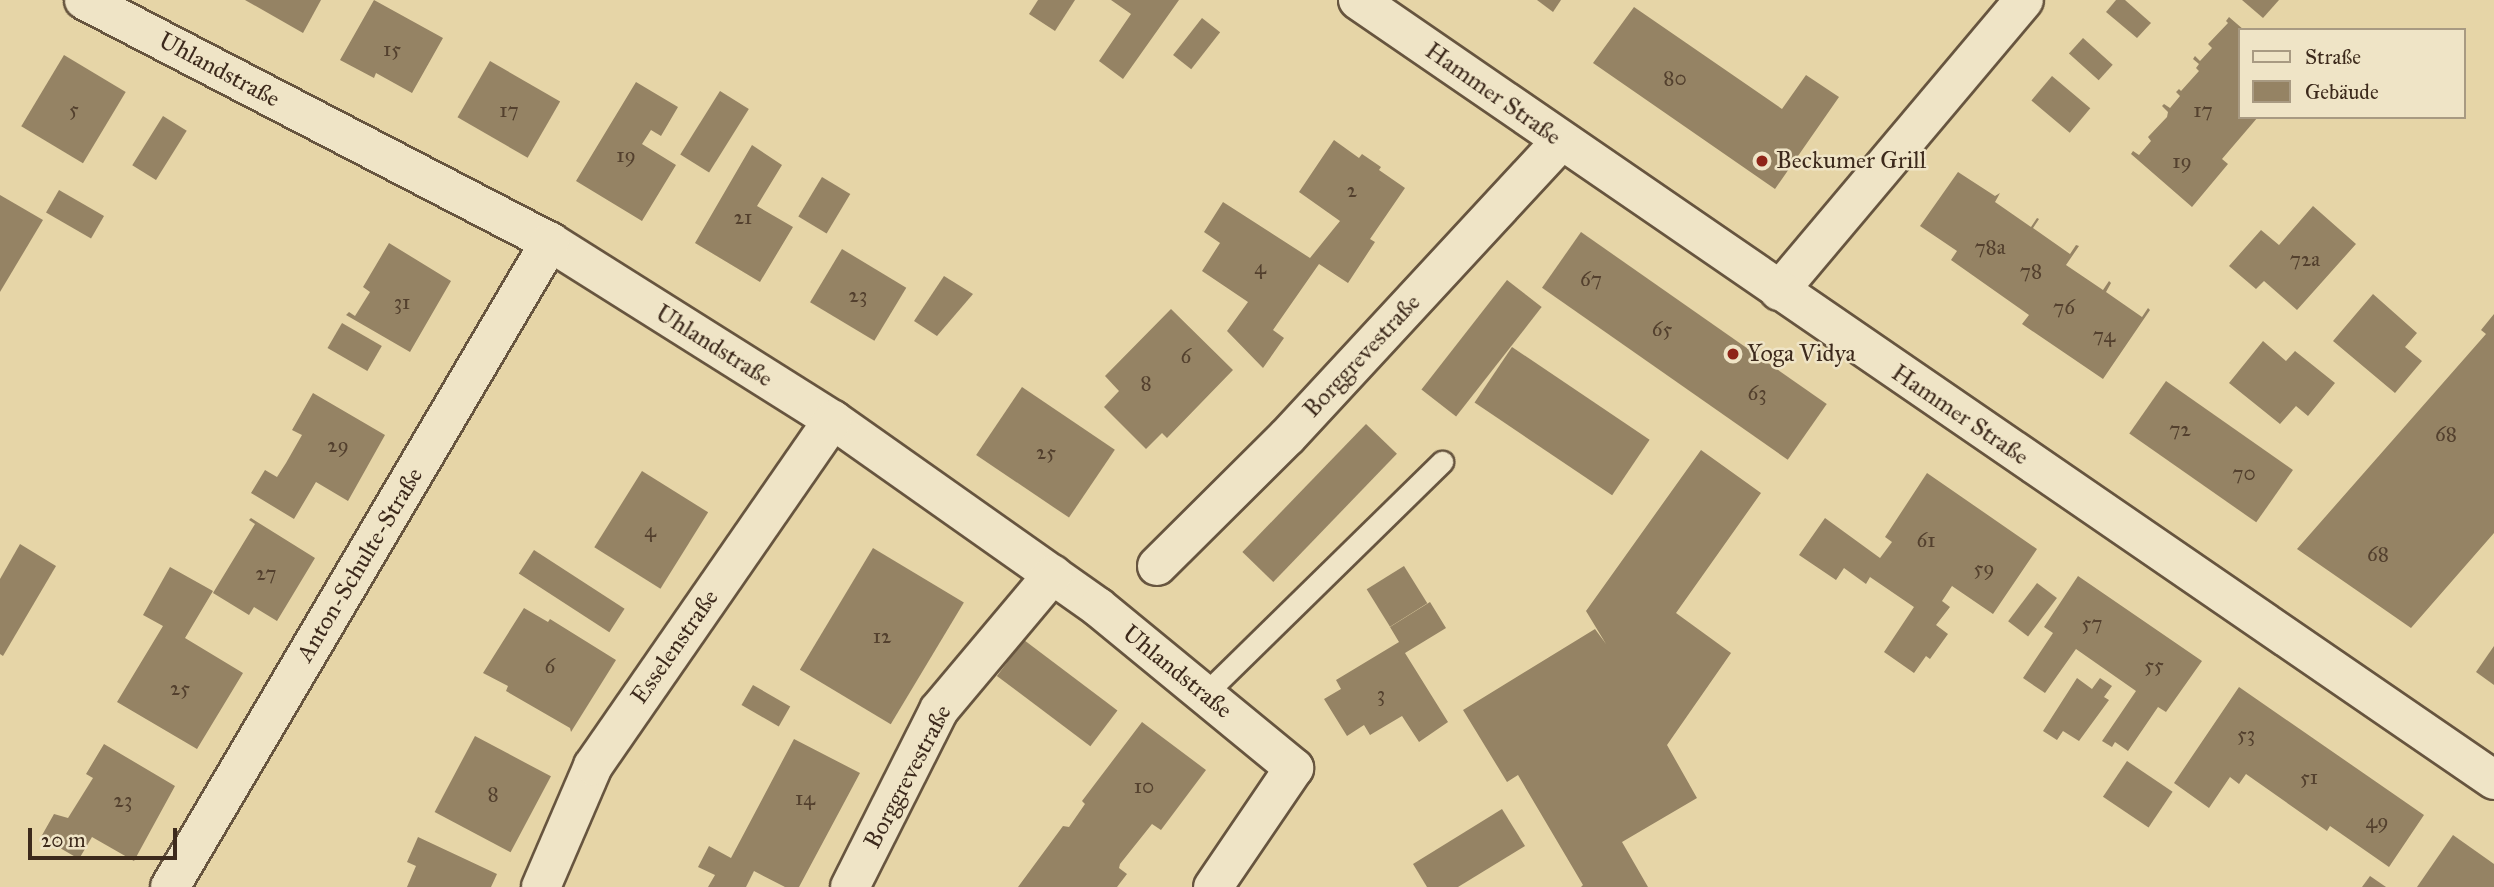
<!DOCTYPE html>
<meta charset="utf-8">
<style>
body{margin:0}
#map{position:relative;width:2494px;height:887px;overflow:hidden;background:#e6d5a7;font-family:"IM FELL Great Primer",serif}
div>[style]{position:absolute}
.building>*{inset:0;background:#958364;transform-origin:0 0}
.roads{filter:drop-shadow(2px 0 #67553f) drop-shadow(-2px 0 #67553f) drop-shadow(0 2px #67553f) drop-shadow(0 -2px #67553f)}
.service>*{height:21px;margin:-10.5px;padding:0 10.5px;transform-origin:10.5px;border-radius:10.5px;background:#efe4c6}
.minor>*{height:38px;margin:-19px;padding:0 19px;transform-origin:19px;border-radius:19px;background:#efe4c6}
.secondary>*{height:38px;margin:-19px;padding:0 19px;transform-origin:19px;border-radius:19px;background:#efe4c6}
.dots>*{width:19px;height:19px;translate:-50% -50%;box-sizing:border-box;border:4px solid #efe4c6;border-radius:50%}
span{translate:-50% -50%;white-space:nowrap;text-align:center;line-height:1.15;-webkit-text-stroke:5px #efe4c6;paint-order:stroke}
.number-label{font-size:21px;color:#53402e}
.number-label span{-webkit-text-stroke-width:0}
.street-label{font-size:24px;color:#3d2a1c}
.poi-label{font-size:24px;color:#3d2a1c}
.left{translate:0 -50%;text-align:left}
.legend{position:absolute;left:2238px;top:28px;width:228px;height:91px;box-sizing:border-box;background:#efe4c6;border:2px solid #a89a82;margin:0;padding:9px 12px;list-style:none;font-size:21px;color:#3d2a1c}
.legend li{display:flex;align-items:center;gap:14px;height:35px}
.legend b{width:35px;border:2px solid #a89a82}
.scale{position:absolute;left:28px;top:828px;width:149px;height:32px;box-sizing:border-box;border:4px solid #3d2a1c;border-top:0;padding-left:9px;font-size:21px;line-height:24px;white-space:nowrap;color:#3d2a1c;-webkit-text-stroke:5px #efe4c6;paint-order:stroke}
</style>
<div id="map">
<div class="building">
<i style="clip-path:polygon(245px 0,321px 0,303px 33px)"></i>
<i style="clip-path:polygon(374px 0,443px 38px,412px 93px,376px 73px,374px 78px,340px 60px)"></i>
<i style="clip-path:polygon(1038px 0,1075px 0,1055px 31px,1029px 14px)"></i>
<i style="clip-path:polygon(1111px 0,1179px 0,1123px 79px,1099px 61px,1131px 14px)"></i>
<i style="clip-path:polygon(1537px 0,1561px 0,1553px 12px)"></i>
<i style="clip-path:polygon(2116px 0,2125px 0,2151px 23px,2137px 38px,2106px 12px)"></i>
<i style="clip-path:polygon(2242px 0,2279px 0,2263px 18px)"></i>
<i style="clip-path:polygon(1634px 7px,1782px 109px,1806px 75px,1839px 97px,1775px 189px,1593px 63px)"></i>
<i style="clip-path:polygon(2229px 17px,2244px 30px,2240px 30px,2240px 117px,2258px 117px,2222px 159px,2228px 164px,2192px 207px,2131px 154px,2133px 151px,2139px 155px,2151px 141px,2148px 137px,2167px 117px,2168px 112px,2162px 106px,2164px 104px,2170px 108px,2180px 96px,2176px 92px,2179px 89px,2181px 91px,2199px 71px,2196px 68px,2199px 64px,2193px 59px,2195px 56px,2200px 61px,2212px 48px,2208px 44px,2228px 23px,2226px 21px)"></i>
<i style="left:1202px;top:18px;width:23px;height:47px;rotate:38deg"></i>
<i style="left:2083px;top:38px;width:40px;height:21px;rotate:42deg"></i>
<i style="left:64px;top:55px;width:72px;height:83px;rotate:31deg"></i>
<i style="left:490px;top:61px;width:81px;height:65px;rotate:30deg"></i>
<i style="left:2052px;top:76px;width:50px;height:32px;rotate:40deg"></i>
<i style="clip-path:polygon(636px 82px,678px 107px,661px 136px,651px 130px,642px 144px,676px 165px,642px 221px,576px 181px)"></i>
<i style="left:720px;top:91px;width:34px;height:75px;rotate:32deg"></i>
<i style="left:163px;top:116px;width:28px;height:58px;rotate:32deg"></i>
<i style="clip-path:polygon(1334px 140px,1359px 158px,1362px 154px,1381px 167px,1379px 170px,1405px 188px,1370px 239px,1375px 242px,1348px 283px,1319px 264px,1273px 330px,1284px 338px,1263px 368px,1227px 331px,1248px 302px,1202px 271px,1220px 243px,1204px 232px,1223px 202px,1310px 258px,1340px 221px,1299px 192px)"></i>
<i style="clip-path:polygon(752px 145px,782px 165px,757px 206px,793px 227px,760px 282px,695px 243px)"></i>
<i style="clip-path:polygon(1958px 172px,1995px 196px,2000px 193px,1995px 202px,2031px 227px,2037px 218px,2039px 219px,2033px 228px,2070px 254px,2076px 245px,2079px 246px,2066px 265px,2103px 290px,2109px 281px,2111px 283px,2106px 292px,2142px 317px,2148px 308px,2150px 310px,2103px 379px,2022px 324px,2029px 315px,1951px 260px,1957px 251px,1920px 226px)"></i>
<i style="left:822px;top:177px;width:33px;height:46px;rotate:31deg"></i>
<i style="left:59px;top:190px;width:52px;height:26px;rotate:30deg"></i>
<i style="clip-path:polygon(0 195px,43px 220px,0 292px)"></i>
<i style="clip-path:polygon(2313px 206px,2356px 244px,2297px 310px,2264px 281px,2256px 289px,2229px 266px,2261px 230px,2279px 245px)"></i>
<i style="left:1581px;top:232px;width:300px;height:68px;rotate:35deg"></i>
<i style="clip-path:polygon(389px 243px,451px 281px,410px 352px,346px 315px,349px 312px,355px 316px,370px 292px,363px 287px)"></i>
<i style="left:842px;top:249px;width:75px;height:62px;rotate:31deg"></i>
<i style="clip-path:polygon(944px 276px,973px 294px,937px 336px,914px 321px)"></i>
<i style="left:1507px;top:280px;width:44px;height:139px;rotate:38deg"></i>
<i style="clip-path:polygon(2373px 294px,2417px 333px,2405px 347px,2422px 361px,2395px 393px,2333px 341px)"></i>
<i style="clip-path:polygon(1171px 309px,1233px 370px,1167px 438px,1162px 433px,1146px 449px,1104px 407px,1119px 391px,1105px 376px)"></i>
<i style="clip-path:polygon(2494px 314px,2494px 533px,2411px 628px,2297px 549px,2486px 334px,2481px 330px)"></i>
<i style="left:342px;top:323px;width:46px;height:29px;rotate:30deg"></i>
<i style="clip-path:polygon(2263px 341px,2286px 361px,2295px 351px,2335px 383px,2308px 416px,2296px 406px,2280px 424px,2229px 383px)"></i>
<i style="left:1512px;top:347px;width:166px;height:67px;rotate:34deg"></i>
<i style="left:2166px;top:381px;width:155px;height:64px;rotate:35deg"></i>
<i style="left:1022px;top:387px;width:112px;height:82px;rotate:34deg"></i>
<i style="clip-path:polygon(313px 393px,385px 435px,348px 501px,316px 482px,294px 519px,251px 493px,265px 470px,277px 477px,286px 463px,302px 435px,292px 430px)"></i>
<i style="left:1366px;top:424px;width:43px;height:178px;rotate:44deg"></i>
<i style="clip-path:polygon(1701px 450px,1761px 493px,1676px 613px,1731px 653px,1667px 745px,1697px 798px,1622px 842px,1648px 887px,1581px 887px,1583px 885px,1518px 775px,1507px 782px,1463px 710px,1595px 629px,1606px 644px,1586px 611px)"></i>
<i style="left:642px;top:471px;width:78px;height:90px;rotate:32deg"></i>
<i style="clip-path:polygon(1927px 473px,2037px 549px,1993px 614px,1952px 586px,1942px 601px,1950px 607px,1936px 625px,1948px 634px,1930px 659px,1926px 656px,1914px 673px,1884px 652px,1914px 607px,1870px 577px,1866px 584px,1844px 568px,1836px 580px,1799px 555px,1825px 518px,1880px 558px,1892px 542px,1885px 537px)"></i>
<i style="clip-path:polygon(251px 518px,315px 558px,277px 621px,254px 607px,249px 615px,213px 593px,255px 524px,249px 520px)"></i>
<i style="clip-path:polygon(20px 544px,56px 566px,3px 656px,0 654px,0 579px)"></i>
<i style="left:873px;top:548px;width:106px;height:142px;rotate:31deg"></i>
<i style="left:534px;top:550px;width:108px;height:28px;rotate:33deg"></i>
<i style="left:1404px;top:566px;width:44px;height:44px;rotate:58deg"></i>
<i style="clip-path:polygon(170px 567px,213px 591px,185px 638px,243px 673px,197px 749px,117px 702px,163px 626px,143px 615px)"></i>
<i style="clip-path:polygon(2078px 576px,2202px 661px,2166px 712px,2158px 707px,2128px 751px,2115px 742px,2112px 747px,2102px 741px,2136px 691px,2076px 649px,2045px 693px,2023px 678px,2053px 633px,2044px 627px)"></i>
<i style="left:2037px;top:583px;width:25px;height:48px;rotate:37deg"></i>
<i style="clip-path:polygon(1430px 602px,1446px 628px,1405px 653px,1448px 722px,1419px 742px,1402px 716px,1370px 735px,1364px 725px,1347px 736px,1324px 699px,1341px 689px,1336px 680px,1399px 642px,1390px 627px)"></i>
<i style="clip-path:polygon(524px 608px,548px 622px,550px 619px,616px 660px,571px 732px,570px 728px,506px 691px,508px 686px,483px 673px)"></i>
<i style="left:1024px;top:640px;width:117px;height:45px;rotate:37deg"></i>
<i style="clip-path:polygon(2494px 646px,2494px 685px,2476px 672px)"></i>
<i style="clip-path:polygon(2077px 678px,2092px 689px,2100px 678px,2112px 686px,2104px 697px,2109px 700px,2079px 741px,2063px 731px,2057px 740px,2043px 731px)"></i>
<i style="left:753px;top:685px;width:43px;height:23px;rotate:30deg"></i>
<i style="clip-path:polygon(2239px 687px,2424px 815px,2389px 867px,2330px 826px,2327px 831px,2246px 774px,2239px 784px,2230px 777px,2209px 808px,2174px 783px)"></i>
<i style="clip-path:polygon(1142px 722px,1206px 770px,1161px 830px,1152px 824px,1120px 864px,1119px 868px,1127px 874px,1117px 887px,1018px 887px,1063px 826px,1069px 827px,1085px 804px,1082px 801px)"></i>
<i style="left:475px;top:736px;width:86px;height:86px;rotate:28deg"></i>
<i style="clip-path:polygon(794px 739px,860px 773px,799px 887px,785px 887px,754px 871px,746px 887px,708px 887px,715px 875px,698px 867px,709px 846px,731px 858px)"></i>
<i style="clip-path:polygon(104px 744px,175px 786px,134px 861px,92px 837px,79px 859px,41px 837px,54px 814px,68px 818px,93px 778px,86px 774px)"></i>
<i style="left:2127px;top:761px;width:55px;height:43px;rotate:34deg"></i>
<i style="clip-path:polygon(1502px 809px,1525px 846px,1458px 887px,1427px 887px,1413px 864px)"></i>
<i style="clip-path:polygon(2453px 835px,2494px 864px,2494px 887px,2417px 887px)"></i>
<i style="clip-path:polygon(418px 837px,497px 874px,491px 887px,407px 887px,416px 866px,407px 862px)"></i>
<i style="clip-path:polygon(2370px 876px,2386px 887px,2362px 887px)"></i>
</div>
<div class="roads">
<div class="service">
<i style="left:1205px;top:694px;width:332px;rotate:-44.4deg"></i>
</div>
<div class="minor">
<i style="left:84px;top:0;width:525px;rotate:27.44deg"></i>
<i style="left:550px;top:242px;width:334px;rotate:32.2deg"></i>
<i style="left:833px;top:420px;width:324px;rotate:35.2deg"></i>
<i style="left:1098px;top:607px;width:254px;rotate:39.4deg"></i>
<i style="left:1294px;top:768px;width:144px;rotate:124.2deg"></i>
<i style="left:1779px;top:291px;width:380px;rotate:-49.9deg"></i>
<i style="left:1157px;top:566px;width:183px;rotate:-44.8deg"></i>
<i style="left:1287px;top:437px;width:403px;rotate:-47.2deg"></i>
<i style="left:170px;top:887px;width:749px;rotate:-59.5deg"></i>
<i style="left:541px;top:887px;width:132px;rotate:-66.7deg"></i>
<i style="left:593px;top:766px;width:421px;rotate:-55.3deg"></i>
<i style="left:850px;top:887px;width:198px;rotate:-63.3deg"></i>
<i style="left:939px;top:710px;width:177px;rotate:-50deg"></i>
</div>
<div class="secondary">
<i style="left:1358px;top:0;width:1378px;rotate:34.47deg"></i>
</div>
</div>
<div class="dots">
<i style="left:1762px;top:161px;background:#8f2418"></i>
<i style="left:1733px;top:354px;background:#8f2418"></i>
</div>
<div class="number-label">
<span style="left:392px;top:49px">15</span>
<span style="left:1675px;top:78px">80</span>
<span style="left:74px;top:109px">5</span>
<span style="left:509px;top:110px">17</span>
<span style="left:2203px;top:110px">17</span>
<span style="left:626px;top:155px">19</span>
<span style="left:2182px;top:161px">19</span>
<span style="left:1352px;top:190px">2</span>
<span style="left:743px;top:217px">21</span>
<span style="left:1990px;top:247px">78a</span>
<span style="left:2305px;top:259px">72a</span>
<span style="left:1260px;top:267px">4</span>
<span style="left:2031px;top:271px">78</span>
<span style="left:1591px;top:279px">67</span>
<span style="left:858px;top:295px">23</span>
<span style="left:402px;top:302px">31</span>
<span style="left:2064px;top:307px">76</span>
<span style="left:1662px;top:329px">65</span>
<span style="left:2104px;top:335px">74</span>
<span style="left:1186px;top:356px">6</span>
<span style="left:1146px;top:383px">8</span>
<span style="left:1757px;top:393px">63</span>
<span style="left:2180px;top:429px">72</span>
<span style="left:2446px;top:434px">68</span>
<span style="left:338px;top:445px">29</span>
<span style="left:1046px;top:452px">25</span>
<span style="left:2244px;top:473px">70</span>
<span style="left:650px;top:530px">4</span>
<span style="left:1926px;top:540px">61</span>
<span style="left:2378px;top:554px">68</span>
<span style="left:1984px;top:568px">59</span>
<span style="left:266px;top:573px">27</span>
<span style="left:2092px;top:623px">57</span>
<span style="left:882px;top:636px">12</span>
<span style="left:2154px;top:665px">55</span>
<span style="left:550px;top:666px">6</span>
<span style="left:180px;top:688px">25</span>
<span style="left:1381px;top:694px">3</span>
<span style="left:2246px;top:734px">53</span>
<span style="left:2309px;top:777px">51</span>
<span style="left:1144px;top:786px">10</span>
<span style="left:493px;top:794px">8</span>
<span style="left:805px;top:798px">14</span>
<span style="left:123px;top:800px">23</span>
<span style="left:2377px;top:821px">49</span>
</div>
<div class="street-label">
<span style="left:219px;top:70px;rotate:28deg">Uhlandstraße</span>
<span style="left:1493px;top:94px;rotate:35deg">Hammer Straße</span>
<span style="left:714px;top:346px;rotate:32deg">Uhlandstraße</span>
<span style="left:1362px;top:356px;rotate:-47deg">Borggrevestraße</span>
<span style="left:1960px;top:415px;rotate:34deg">Hammer Straße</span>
<span style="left:360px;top:565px;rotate:-59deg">Anton-Schulte-Straße</span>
<span style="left:675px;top:647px;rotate:-55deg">Esselenstraße</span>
<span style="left:1177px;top:672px;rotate:39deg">Uhlandstraße</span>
<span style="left:908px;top:777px;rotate:-62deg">Borggrevestraße</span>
</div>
<div class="poi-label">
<span class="left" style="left:1776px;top:161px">Beckumer Grill</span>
<span class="left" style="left:1747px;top:354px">Yoga Vidya</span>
</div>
<ul class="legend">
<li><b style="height:9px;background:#efe4c6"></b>Straße</li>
<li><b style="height:19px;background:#958364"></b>Gebäude</li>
</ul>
<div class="scale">20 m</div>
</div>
